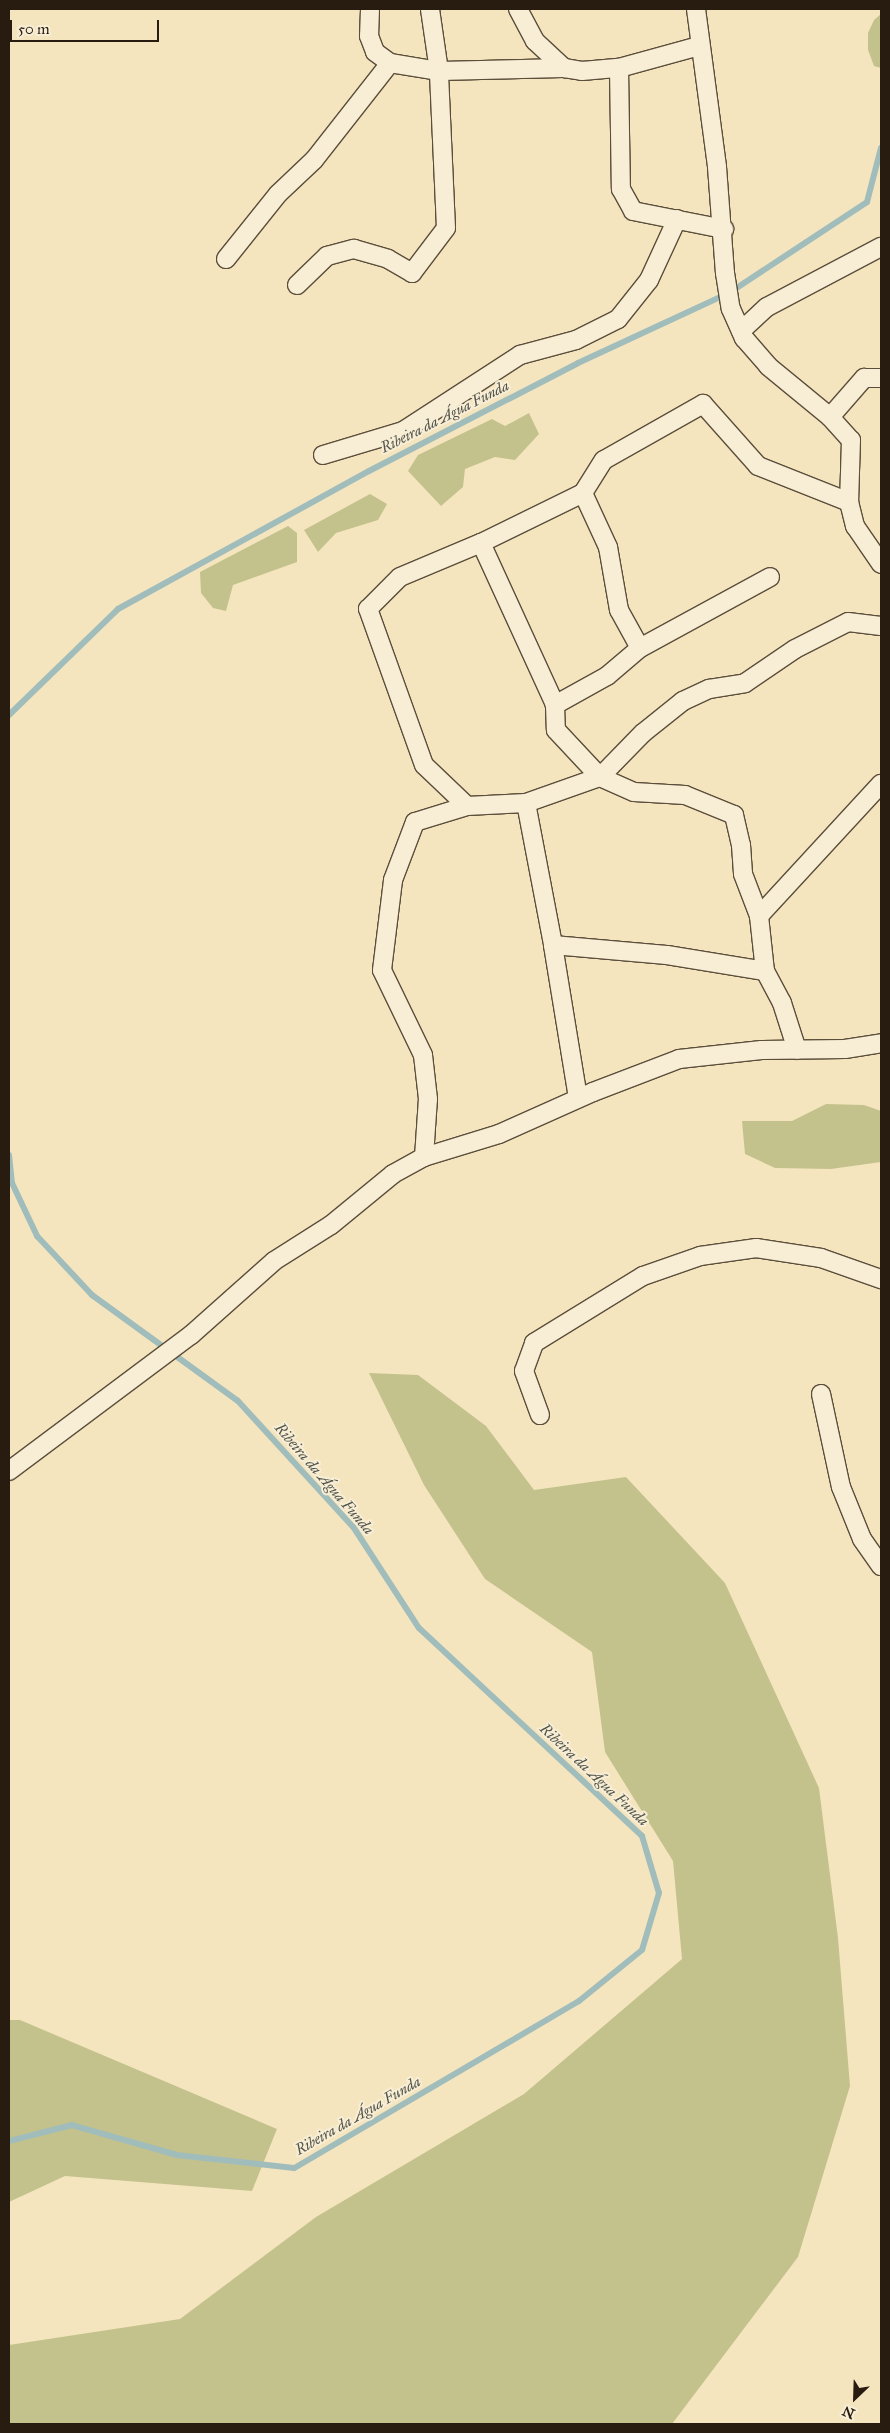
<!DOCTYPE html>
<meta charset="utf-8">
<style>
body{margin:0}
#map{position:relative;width:890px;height:2433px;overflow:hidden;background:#f5e5bf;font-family:"IM FELL Great Primer",serif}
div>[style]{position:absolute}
.green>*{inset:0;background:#c4c28c}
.stream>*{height:6px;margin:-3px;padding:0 3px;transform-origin:3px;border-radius:3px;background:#a0bdbb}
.roads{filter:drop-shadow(1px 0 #5b4e3b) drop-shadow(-1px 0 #5b4e3b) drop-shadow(0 1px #5b4e3b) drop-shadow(0 -1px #5b4e3b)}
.street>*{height:18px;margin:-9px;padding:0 9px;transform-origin:9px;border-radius:9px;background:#f8eed5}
span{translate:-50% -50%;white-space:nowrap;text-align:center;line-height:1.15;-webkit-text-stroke:4px #f8eed5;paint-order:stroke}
.water-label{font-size:15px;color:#52544b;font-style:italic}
.frame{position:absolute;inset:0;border:10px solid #281b0f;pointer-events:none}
.north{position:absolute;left:830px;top:2373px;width:50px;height:50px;-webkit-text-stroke:4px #f8eed5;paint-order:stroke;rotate:204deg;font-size:14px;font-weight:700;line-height:20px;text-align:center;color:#281b0f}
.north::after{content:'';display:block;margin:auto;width:18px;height:22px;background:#281b0f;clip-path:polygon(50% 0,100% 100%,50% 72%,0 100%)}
.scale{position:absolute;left:10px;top:20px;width:149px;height:22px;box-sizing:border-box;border:2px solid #281b0f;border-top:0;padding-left:6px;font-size:15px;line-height:18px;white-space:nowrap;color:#281b0f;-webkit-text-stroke:4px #f8eed5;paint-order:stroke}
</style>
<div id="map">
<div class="green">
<i style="clip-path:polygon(881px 14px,881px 68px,874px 66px,868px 50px,868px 33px,874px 20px)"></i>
<i style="clip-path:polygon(529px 413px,539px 434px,515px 460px,495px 457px,465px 469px,463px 487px,441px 506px,408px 471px,418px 455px,492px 419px,505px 426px)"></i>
<i style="clip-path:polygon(370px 494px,387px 504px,378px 520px,336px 533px,318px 552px,304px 530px)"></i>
<i style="clip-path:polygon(288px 526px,297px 533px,297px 562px,233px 585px,226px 611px,213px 608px,201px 593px,200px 572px)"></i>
<i style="clip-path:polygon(826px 1104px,864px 1105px,881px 1111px,881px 1162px,831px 1169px,775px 1168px,745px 1154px,742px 1121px,792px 1121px)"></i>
<i style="clip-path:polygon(369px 1373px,418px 1375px,486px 1426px,534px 1490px,626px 1477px,725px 1583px,819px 1788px,838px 1938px,850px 2086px,798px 2257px,672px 2424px,9px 2424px,9px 2345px,180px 2319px,316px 2217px,524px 2094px,682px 1959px,673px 1861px,605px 1752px,592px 1652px,485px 1579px,424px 1485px)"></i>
<i style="clip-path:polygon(9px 2020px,20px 2020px,277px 2129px,252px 2191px,65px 2176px,9px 2202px)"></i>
</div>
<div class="stream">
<i style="left:9px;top:715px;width:152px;rotate:-44.2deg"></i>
<i style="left:118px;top:609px;width:286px;rotate:-28.8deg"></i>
<i style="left:369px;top:471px;width:235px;rotate:-27.3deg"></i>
<i style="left:578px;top:363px;width:166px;rotate:-24.9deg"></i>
<i style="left:729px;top:293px;width:165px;rotate:-33.4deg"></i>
<i style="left:867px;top:202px;width:56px;rotate:-75.5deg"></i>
<i style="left:9px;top:1155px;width:28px;rotate:84deg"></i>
<i style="left:12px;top:1183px;width:59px;rotate:64.7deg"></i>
<i style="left:37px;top:1236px;width:81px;rotate:47deg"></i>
<i style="left:92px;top:1295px;width:180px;rotate:36deg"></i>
<i style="left:238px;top:1401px;width:172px;rotate:47.6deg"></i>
<i style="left:354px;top:1528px;width:119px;rotate:57deg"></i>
<i style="left:419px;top:1628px;width:305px;rotate:43deg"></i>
<i style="left:642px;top:1836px;width:59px;rotate:73.4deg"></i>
<i style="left:659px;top:1893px;width:59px;rotate:106.6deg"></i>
<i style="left:642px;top:1950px;width:81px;rotate:141deg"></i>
<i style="left:579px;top:2001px;width:330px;rotate:149.6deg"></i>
<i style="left:294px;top:2168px;width:118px;rotate:-173.7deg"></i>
<i style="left:177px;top:2155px;width:109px;rotate:-164.1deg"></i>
<i style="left:72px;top:2125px;width:65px;rotate:165.7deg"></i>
</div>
<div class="roads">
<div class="street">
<i style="left:370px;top:9px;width:27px;rotate:92deg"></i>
<i style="left:369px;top:36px;width:17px;rotate:69deg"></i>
<i style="left:375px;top:52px;width:19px;rotate:36deg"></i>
<i style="left:390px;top:63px;width:50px;rotate:9.3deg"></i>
<i style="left:439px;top:71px;width:63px;rotate:-98.3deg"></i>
<i style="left:518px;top:9px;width:36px;rotate:62deg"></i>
<i style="left:535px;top:41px;width:40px;rotate:43deg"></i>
<i style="left:564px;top:68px;width:18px;rotate:9deg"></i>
<i style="left:582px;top:71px;width:37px;rotate:-5deg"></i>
<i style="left:619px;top:68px;width:83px;rotate:-15.4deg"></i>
<i style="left:696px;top:9px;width:159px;rotate:82.4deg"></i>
<i style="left:717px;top:167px;width:106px;rotate:85.7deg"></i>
<i style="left:725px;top:273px;width:36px;rotate:81deg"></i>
<i style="left:731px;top:309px;width:32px;rotate:66deg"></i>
<i style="left:744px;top:338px;width:37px;rotate:49deg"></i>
<i style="left:768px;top:366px;width:80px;rotate:39.4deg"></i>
<i style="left:830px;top:417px;width:31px;rotate:48deg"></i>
<i style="left:851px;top:440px;width:62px;rotate:91.8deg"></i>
<i style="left:849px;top:502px;width:25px;rotate:76deg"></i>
<i style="left:855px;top:526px;width:46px;rotate:55.6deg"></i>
<i style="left:619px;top:68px;width:121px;rotate:89.1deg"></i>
<i style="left:621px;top:189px;width:25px;rotate:61deg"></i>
<i style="left:633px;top:211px;width:93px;rotate:11.2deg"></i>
<i style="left:226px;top:259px;width:83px;rotate:-51.3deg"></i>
<i style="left:278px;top:194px;width:50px;rotate:-43.4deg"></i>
<i style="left:314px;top:160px;width:123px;rotate:-51.9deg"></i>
<i style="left:297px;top:285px;width:42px;rotate:-44deg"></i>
<i style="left:327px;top:256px;width:28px;rotate:-15deg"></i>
<i style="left:354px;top:249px;width:35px;rotate:16deg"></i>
<i style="left:388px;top:259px;width:28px;rotate:30deg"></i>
<i style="left:412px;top:273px;width:56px;rotate:-52.9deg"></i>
<i style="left:446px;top:228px;width:157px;rotate:-92.6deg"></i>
<i style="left:439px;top:71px;width:125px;rotate:-1.4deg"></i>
<i style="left:741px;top:331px;width:35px;rotate:-43deg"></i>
<i style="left:767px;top:307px;width:129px;rotate:-27.8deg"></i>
<i style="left:830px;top:417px;width:52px;rotate:-48.9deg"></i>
<i style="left:864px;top:378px;width:17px"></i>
<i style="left:323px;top:455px;width:84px;rotate:-16.7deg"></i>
<i style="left:403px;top:431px;width:140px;rotate:-33deg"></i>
<i style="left:520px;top:355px;width:58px;rotate:-15deg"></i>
<i style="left:576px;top:340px;width:47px;rotate:-26.6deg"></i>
<i style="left:618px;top:319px;width:50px;rotate:-51.5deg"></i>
<i style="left:649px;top:280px;width:67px;rotate:-65.3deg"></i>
<i style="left:583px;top:493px;width:60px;rotate:65.2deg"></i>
<i style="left:608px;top:547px;width:64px;rotate:80.1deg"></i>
<i style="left:619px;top:610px;width:43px;rotate:61.1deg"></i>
<i style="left:640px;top:648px;width:148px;rotate:-28.6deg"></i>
<i style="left:481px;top:543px;width:178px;rotate:65.4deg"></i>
<i style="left:640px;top:648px;width:43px;rotate:139.7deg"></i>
<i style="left:607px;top:676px;width:60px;rotate:150.9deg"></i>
<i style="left:555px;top:705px;width:25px;rotate:88deg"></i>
<i style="left:556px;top:730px;width:64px;rotate:46.9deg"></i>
<i style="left:600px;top:777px;width:37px;rotate:24deg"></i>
<i style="left:634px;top:792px;width:51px;rotate:3.4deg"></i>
<i style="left:685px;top:795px;width:53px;rotate:22.2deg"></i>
<i style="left:734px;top:815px;width:31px;rotate:77deg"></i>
<i style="left:741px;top:845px;width:29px;rotate:86deg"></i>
<i style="left:743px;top:874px;width:45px;rotate:69.1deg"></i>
<i style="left:759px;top:916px;width:55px;rotate:83.8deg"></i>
<i style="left:526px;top:803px;width:145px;rotate:79.2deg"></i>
<i style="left:467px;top:806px;width:59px;rotate:-136.4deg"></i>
<i style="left:424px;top:765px;width:166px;rotate:-109.7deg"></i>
<i style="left:368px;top:609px;width:45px;rotate:-45deg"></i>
<i style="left:400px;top:577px;width:88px;rotate:-22.8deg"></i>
<i style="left:481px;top:543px;width:114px;rotate:-26.1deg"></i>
<i style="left:583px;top:493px;width:39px;rotate:-58deg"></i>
<i style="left:604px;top:460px;width:114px;rotate:-29.5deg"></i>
<i style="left:703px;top:404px;width:83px;rotate:48.4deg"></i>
<i style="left:758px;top:466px;width:98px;rotate:21.6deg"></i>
<i style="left:759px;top:916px;width:180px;rotate:-47.3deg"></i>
<i style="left:578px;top:1098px;width:155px;rotate:-99.3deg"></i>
<i style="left:553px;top:945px;width:114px;rotate:5deg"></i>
<i style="left:667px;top:955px;width:99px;rotate:9.3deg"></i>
<i style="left:765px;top:971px;width:36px;rotate:62deg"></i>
<i style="left:782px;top:1003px;width:49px;rotate:72.3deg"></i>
<i style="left:424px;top:1157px;width:58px;rotate:-86.1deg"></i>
<i style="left:428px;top:1099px;width:44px;rotate:-96.5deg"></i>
<i style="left:423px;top:1055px;width:94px;rotate:-115.8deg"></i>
<i style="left:382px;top:970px;width:91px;rotate:-83deg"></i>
<i style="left:393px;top:880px;width:62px;rotate:-69.2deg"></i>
<i style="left:415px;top:822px;width:54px;rotate:-17.1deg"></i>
<i style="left:467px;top:806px;width:59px;rotate:-2.9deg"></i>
<i style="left:526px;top:803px;width:78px;rotate:-19.4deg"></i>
<i style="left:600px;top:777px;width:62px;rotate:-45.7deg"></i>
<i style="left:643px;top:733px;width:51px;rotate:-38.7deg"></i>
<i style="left:683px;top:701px;width:29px;rotate:-25deg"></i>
<i style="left:709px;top:689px;width:36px;rotate:-9deg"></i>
<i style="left:745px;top:683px;width:60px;rotate:-34.2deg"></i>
<i style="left:795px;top:649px;width:59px;rotate:-27deg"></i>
<i style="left:848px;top:622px;width:33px;rotate:7deg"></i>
<i style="left:821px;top:1394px;width:95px;rotate:77.9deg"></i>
<i style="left:841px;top:1487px;width:56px;rotate:68deg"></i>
<i style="left:862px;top:1539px;width:33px;rotate:55deg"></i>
<i style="left:540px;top:1415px;width:47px;rotate:-110deg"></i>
<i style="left:524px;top:1371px;width:30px;rotate:-70deg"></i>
<i style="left:534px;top:1343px;width:128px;rotate:-31.6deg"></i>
<i style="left:643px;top:1276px;width:60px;rotate:-19.3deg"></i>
<i style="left:700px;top:1256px;width:57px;rotate:-8.1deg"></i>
<i style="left:756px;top:1248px;width:66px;rotate:8.7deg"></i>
<i style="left:821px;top:1258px;width:64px;rotate:19.3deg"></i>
<i style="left:9px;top:1471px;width:227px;rotate:-36.8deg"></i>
<i style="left:191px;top:1335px;width:111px;rotate:-41.7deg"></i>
<i style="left:274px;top:1261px;width:67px;rotate:-32.3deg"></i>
<i style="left:331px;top:1225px;width:80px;rotate:-39.4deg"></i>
<i style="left:393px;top:1174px;width:35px;rotate:-29deg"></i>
<i style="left:424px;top:1157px;width:78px;rotate:-17deg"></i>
<i style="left:499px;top:1134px;width:103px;rotate:-24.1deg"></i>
<i style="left:593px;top:1092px;width:92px;rotate:-21deg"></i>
<i style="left:679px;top:1059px;width:83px;rotate:-6.2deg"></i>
<i style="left:762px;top:1050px;width:83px;rotate:-0.7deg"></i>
<i style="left:845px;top:1049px;width:36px;rotate:-9deg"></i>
</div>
</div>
<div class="water-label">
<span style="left:445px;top:417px;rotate:-27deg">Ribeira da Água Funda</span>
<span style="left:324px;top:1479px;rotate:49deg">Ribeira da Água Funda</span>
<span style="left:594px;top:1775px;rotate:43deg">Ribeira da Água Funda</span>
<span style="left:358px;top:2116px;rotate:-30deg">Ribeira da Água Funda</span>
</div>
<div class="frame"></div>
<div class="north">N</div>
<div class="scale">50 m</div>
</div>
